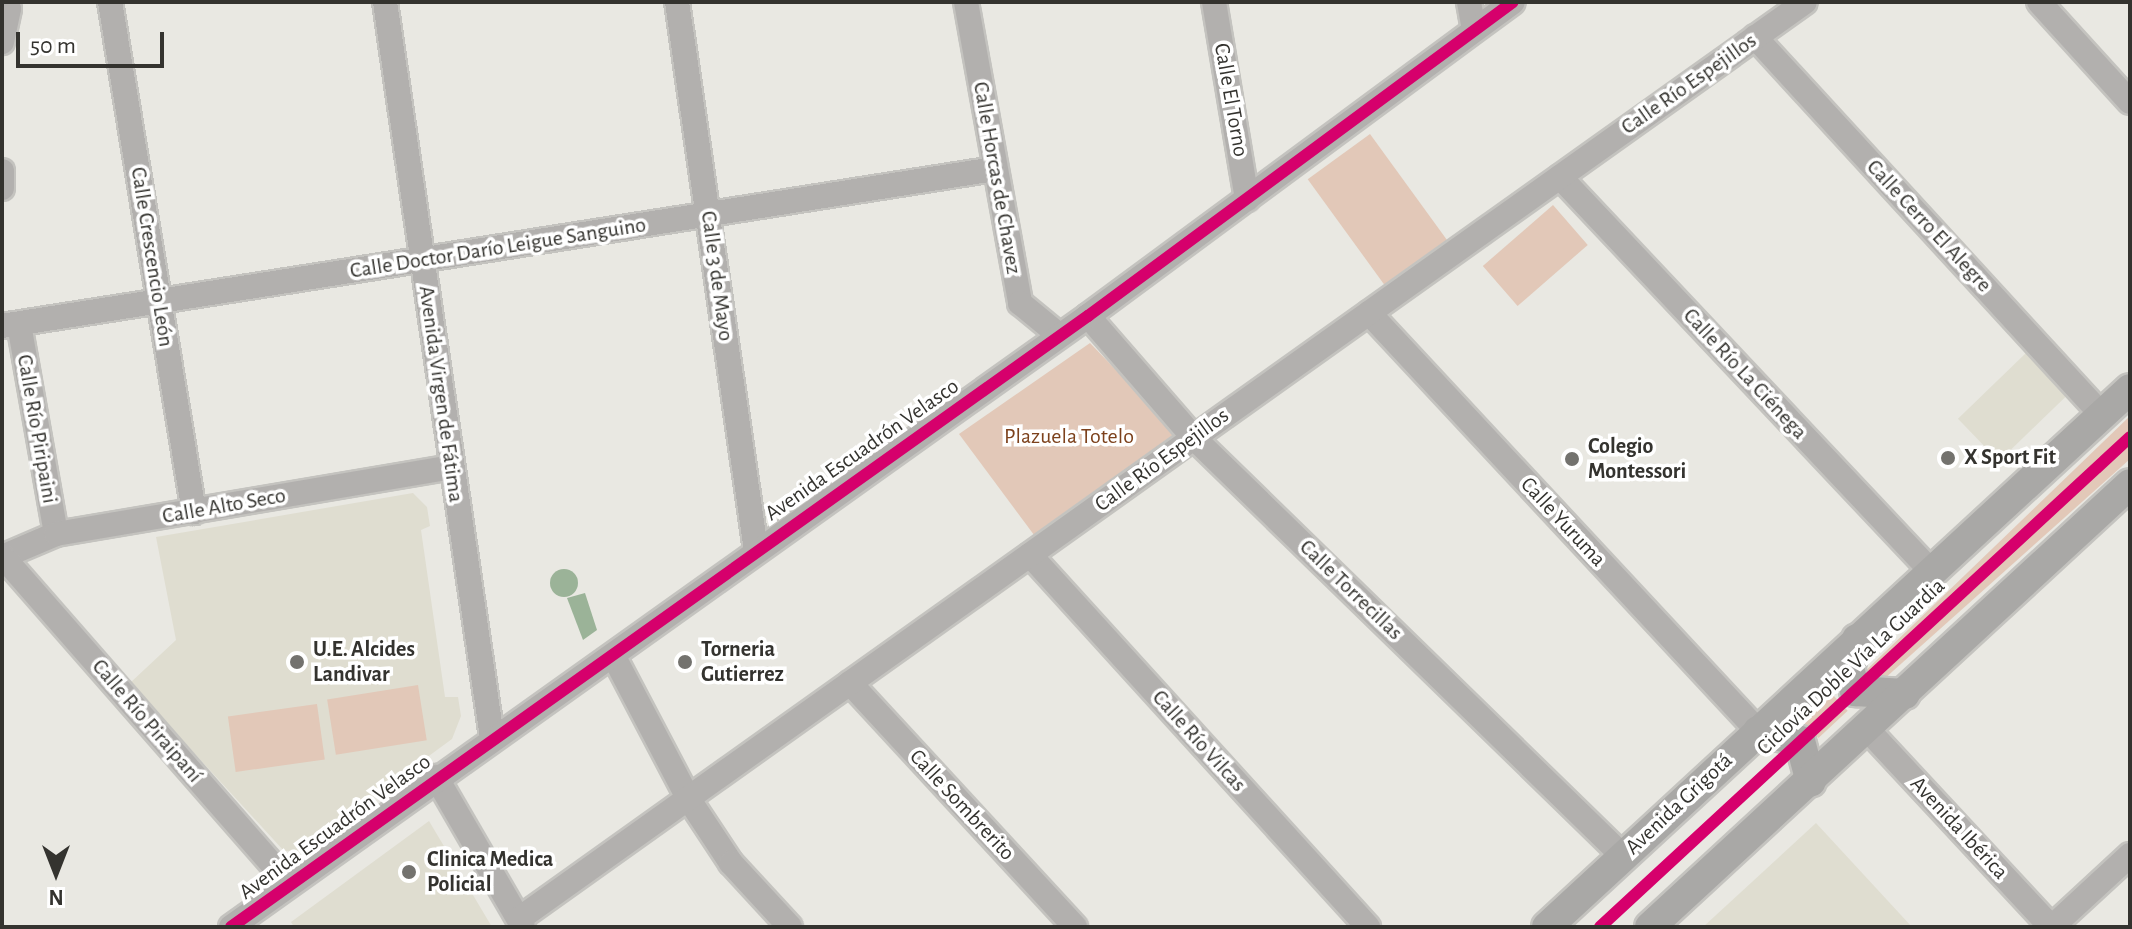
<!DOCTYPE html>
<meta charset="utf-8">
<style>
body{margin:0}
#map{position:relative;width:2132px;height:929px;overflow:hidden;background:#e9e8e2;font-family:"Alegreya Sans",sans-serif}
div>[style]{position:absolute}
.built>*{inset:0;background:#dfddd0;transform-origin:0 0}
.green>*{inset:0;background:#e2c8b8;transform-origin:0 0}
.water>*{inset:0;background:#9bb398}
.round{border-radius:50%}
.roads{filter:drop-shadow(2px 0 #c4c3bf) drop-shadow(-2px 0 #c4c3bf) drop-shadow(0 2px #c4c3bf) drop-shadow(0 -2px #c4c3bf)}
.minor>*{height:24px;margin:-12px;padding:0 12px;transform-origin:12px;border-radius:12px;background:#b2b0ae}
.major>*{height:30px;margin:-15px;padding:0 15px;transform-origin:15px;border-radius:15px;background:#a9a8a6}
.cycleway>*{height:12px;margin:-6px;padding:0 6px;transform-origin:6px;border-radius:6px;background:#d6006c}
.dots>*{width:22px;height:22px;translate:-50% -50%;box-sizing:border-box;border:4px solid #fff;border-radius:50%}
span{translate:-50% -50%;white-space:nowrap;text-align:center;line-height:1.15;-webkit-text-stroke:7px #fff;paint-order:stroke}
.street-label{font-size:22px;color:#34332f}
.park-label{font-size:22px;color:#7c411c}
.poi-label{font-size:22px;color:#34332f;font-weight:700}
.left{translate:0 -50%;text-align:left}
.frame{position:absolute;inset:0;border:4px solid #34332f;pointer-events:none}
.north{position:absolute;left:16px;top:833px;width:80px;height:80px;-webkit-text-stroke:6px #fff;paint-order:stroke;rotate:180deg;font-size:22px;font-weight:700;line-height:32px;text-align:center;color:#34332f}
.north::after{content:'';display:block;margin:auto;width:28px;height:36px;background:#34332f;clip-path:polygon(50% 0,100% 100%,50% 72%,0 100%)}
.scale{position:absolute;left:16px;top:32px;width:148px;height:36px;box-sizing:border-box;border:4px solid #34332f;border-top:0;padding-left:10px;font-size:24px;line-height:28px;white-space:nowrap;color:#34332f;-webkit-text-stroke:6px #fff;paint-order:stroke}
</style>
<div id="map">
<div class="built">
<i style="left:2027px;top:352px;width:59px;height:96px;rotate:46deg"></i>
<i style="clip-path:polygon(413px 493px,427px 507px,430px 526px,421px 530px,445px 697px,458px 697px,461px 716px,452px 739px,299px 851px,284px 851px,130px 683px,176px 640px,156px 537px)"></i>
<i style="clip-path:polygon(429px 821px,492px 927px,294px 927px,291px 922px)"></i>
<i style="clip-path:polygon(1816px 823px,1912px 927px,1703px 927px)"></i>
</div>
<div class="green">
<i style="left:1370px;top:134px;width:135px;height:77px;rotate:54deg"></i>
<i style="left:1553px;top:205px;width:53px;height:93px;rotate:49deg"></i>
<i style="clip-path:polygon(1090px 343px,1173px 429px,1175px 441px,1040px 543px,959px 434px)"></i>
<i style="clip-path:polygon(2130px 416px,2130px 459px,1874px 688px,1858px 678px)"></i>
<i style="left:418px;top:685px;width:56px;height:92px;rotate:81deg"></i>
<i style="left:1832px;top:694px;width:23px;height:40px;rotate:47deg"></i>
<i style="left:317px;top:704px;width:56px;height:90px;rotate:82deg"></i>
</div>
<div class="water">
<i class="round" style="left:550px;top:569px;width:28px;height:28px"></i>
<i style="clip-path:polygon(585px 593px,597px 630px,583px 640px,567px 598px)"></i>
</div>
<div class="roads">
<div class="minor">
<i style="left:110px;top:2px;width:517px;rotate:80.65deg"></i>
<i style="left:385px;top:2px;width:743px;rotate:81.72deg"></i>
<i style="left:677px;top:2px;width:554px;rotate:81.8deg"></i>
<i style="left:966px;top:2px;width:306px;rotate:79.8deg"></i>
<i style="left:1020px;top:303px;width:50px;rotate:39.4deg"></i>
<i style="left:1214px;top:2px;width:200px;rotate:80.5deg"></i>
<i style="left:1469px;top:2px;width:28px;rotate:80deg"></i>
<i style="left:2039px;top:2px;width:135px;rotate:47.7deg"></i>
<i style="left:2px;top:7px;width:7px;rotate:16deg"></i>
<i style="left:9px;top:9px;width:34px;rotate:102deg"></i>
<i style="left:1755px;top:37px;width:513px;rotate:47.45deg"></i>
<i style="left:2px;top:171px;width:17px;rotate:90deg"></i>
<i style="left:1560px;top:177px;width:541px;rotate:46.72deg"></i>
<i style="left:1369px;top:313px;width:571px;rotate:47.06deg"></i>
<i style="left:1088px;top:316px;width:162px;rotate:49deg"></i>
<i style="left:1194px;top:438px;width:599px;rotate:44.26deg"></i>
<i style="left:19px;top:324px;width:213px;rotate:80deg"></i>
<i style="left:2px;top:326px;width:1004px;rotate:-8.99deg"></i>
<i style="left:1030px;top:555px;width:503px;rotate:47.74deg"></i>
<i style="left:2px;top:557px;width:59px;rotate:-23.1deg"></i>
<i style="left:56px;top:534px;width:401px;rotate:-9.6deg"></i>
<i style="left:4px;top:558px;width:433px;rotate:48.8deg"></i>
<i style="left:614px;top:657px;width:159px;rotate:62.3deg"></i>
<i style="left:688px;top:798px;width:78px;rotate:56.5deg"></i>
<i style="left:731px;top:863px;width:87px;rotate:47.3deg"></i>
<i style="left:850px;top:683px;width:332px;rotate:47.3deg"></i>
<i style="left:1867px;top:729px;width:270px;rotate:47.1deg"></i>
<i style="left:436px;top:777px;width:173px;rotate:59.9deg"></i>
<i style="left:519px;top:919px;width:1579px;rotate:-35.49deg"></i>
<i style="left:231px;top:927px;width:1053px;rotate:-35.49deg"></i>
<i style="left:1088px;top:316px;width:528px;rotate:-36.46deg"></i>
<i style="left:2052px;top:927px;width:106px;rotate:-42.7deg"></i>
</div>
<div class="major">
<i style="left:1857px;top:639px;width:30px;rotate:105deg"></i>
<i style="left:1849px;top:668px;width:24px;rotate:75deg"></i>
<i style="left:1855px;top:691px;width:50px;rotate:3.4deg"></i>
<i style="left:1758px;top:731px;width:43px;rotate:13.4deg"></i>
<i style="left:1800px;top:741px;width:42px;rotate:75deg"></i>
<i style="left:1547px;top:927px;width:793px;rotate:-42.7deg"></i>
<i style="left:1650px;top:927px;width:653px;rotate:-42.7deg"></i>
</div>
</div>
<div class="cycleway">
<i style="left:231px;top:927px;width:1053px;rotate:-35.49deg"></i>
<i style="left:1088px;top:316px;width:528px;rotate:-36.46deg"></i>
<i style="left:1600px;top:927px;width:722px;rotate:-42.75deg"></i>
</div>
<div class="dots">
<i style="left:1948px;top:458px;background:#73726e"></i>
<i style="left:1572px;top:459px;background:#73726e"></i>
<i style="left:297px;top:662px;background:#73726e"></i>
<i style="left:685px;top:662px;background:#73726e"></i>
<i style="left:409px;top:872px;background:#73726e"></i>
</div>
<div class="street-label">
<span style="left:1689px;top:84px;rotate:-35deg">Calle Río Espejillos</span>
<span style="left:1231px;top:100px;rotate:80deg">Calle El Torno</span>
<span style="left:997px;top:178px;rotate:80deg">Calle Horcas de Chavez</span>
<span style="left:1929px;top:226px;rotate:47deg">Calle Cerro El Alegre</span>
<span style="left:498px;top:248px;rotate:-9deg">Calle Doctor Darío Leigue Sanguino</span>
<span style="left:152px;top:257px;rotate:81deg">Calle Crescencio León</span>
<span style="left:717px;top:276px;rotate:82deg">Calle 3 de Mayo</span>
<span style="left:1745px;top:374px;rotate:47deg">Calle Río La Ciénega</span>
<span style="left:441px;top:394px;rotate:82deg">Avenida Virgen de Fátima</span>
<span style="left:37px;top:429px;rotate:80deg">Calle Río Piripaini</span>
<span style="left:862px;top:450px;rotate:-35deg">Avenida Escuadrón Velasco</span>
<span style="left:1162px;top:460px;rotate:-36deg">Calle Río Espejillos</span>
<span style="left:224px;top:506px;rotate:-10deg">Calle Alto Seco</span>
<span style="left:1563px;top:522px;rotate:47deg">Calle Yuruma</span>
<span style="left:1351px;top:590px;rotate:44deg">Calle Torrecillas</span>
<span style="left:1851px;top:667px;rotate:-43deg">Ciclovía Doble Vía La Guardia</span>
<span style="left:147px;top:721px;rotate:49deg">Calle Río Piraipaní</span>
<span style="left:1199px;top:741px;rotate:48deg">Calle Río Vilcas</span>
<span style="left:1679px;top:804px;rotate:-43deg">Avenida Grigotá</span>
<span style="left:962px;top:805px;rotate:47deg">Calle Sombrerito</span>
<span style="left:335px;top:827px;rotate:-36deg">Avenida Escuadrón Velasco</span>
<span style="left:1959px;top:828px;rotate:47deg">Avenida Ibérica</span>
</div>
<div class="park-label">
<span style="left:1069px;top:437px">Plazuela Totelo</span>
</div>
<div class="poi-label">
<span class="left" style="left:1588px;top:459px">Colegio<br>Montessori</span>
<span class="left" style="left:1964px;top:458px">X Sport Fit</span>
<span class="left" style="left:313px;top:662px">U.E. Alcides<br>Landivar</span>
<span class="left" style="left:701px;top:662px">Torneria<br>Gutierrez</span>
<span class="left" style="left:427px;top:872px">Clinica Medica<br>Policial</span>
</div>
<div class="frame"></div>
<div class="north">N</div>
<div class="scale">50 m</div>
</div>
